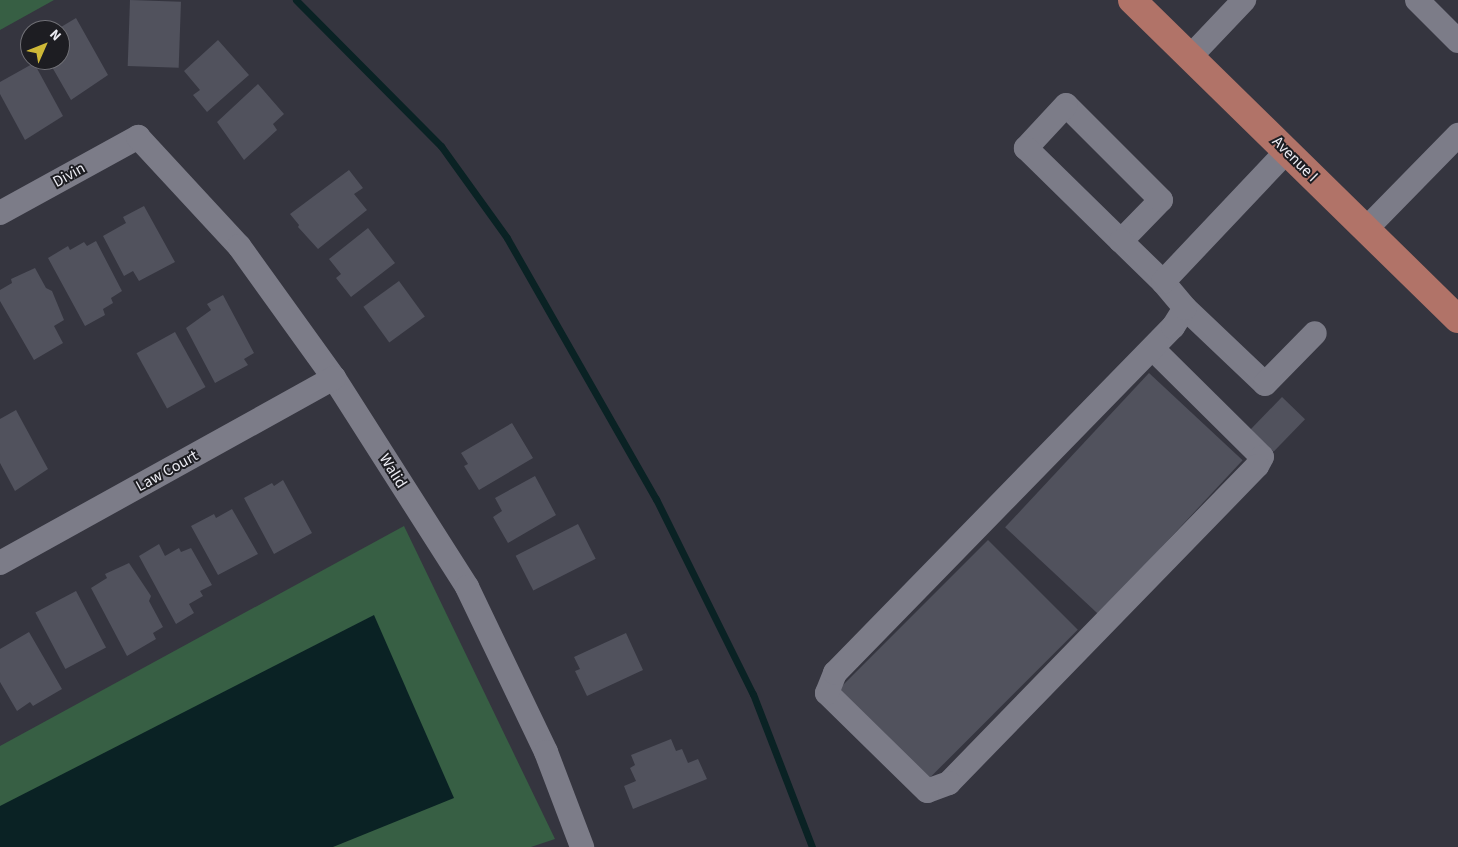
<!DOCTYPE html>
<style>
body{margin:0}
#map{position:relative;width:1458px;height:847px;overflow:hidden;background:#35353f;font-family:"Source Sans 3",sans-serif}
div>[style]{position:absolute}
.green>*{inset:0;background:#375f44}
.water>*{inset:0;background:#0a2224}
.stream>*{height:7px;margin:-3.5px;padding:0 3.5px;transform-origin:3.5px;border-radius:3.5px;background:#0a2224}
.building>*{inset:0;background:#51525d;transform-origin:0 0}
.minor>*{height:24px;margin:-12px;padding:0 12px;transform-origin:12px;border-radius:12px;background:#7c7c88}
.major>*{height:28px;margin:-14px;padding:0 14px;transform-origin:14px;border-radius:14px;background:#b17368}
span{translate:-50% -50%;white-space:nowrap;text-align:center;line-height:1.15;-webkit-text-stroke:4px #1d1d22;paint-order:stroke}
.street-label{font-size:16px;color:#ececf3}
.north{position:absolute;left:20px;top:20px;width:50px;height:50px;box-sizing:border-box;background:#1d1d22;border:1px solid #707076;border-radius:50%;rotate:46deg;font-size:14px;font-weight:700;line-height:20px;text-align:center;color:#ececf3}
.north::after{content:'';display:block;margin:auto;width:18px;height:22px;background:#ceb837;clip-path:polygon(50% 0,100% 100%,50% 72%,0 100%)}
</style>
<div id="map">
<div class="green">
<i style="clip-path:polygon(0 0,54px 0,0 30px)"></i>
<i style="clip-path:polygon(404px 526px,555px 839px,531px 847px,0 847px,0 746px)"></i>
</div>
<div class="water">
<i style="clip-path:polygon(374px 615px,454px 798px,333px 847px,0 847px,0 806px)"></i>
</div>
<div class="stream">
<i style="left:296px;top:0;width:206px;rotate:45.2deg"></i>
<i style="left:441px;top:146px;width:113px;rotate:54.3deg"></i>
<i style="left:507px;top:238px;width:301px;rotate:60.3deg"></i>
<i style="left:656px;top:499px;width:218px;rotate:63.6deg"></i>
<i style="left:753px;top:694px;width:164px;rotate:68.9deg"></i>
</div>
<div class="building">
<i style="left:130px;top:0;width:51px;height:66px;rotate:2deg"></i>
<i style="clip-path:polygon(76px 18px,108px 75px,71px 100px,48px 60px,60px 60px,60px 30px,56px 30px)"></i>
<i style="clip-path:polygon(218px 40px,249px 75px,207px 112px,193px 95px,200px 90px,184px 71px)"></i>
<i style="clip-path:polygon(34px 63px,63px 116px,25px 140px,0 94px,0 82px)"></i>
<i style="clip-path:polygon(258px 84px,284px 114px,273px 124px,277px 130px,244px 160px,217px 122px)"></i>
<i style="clip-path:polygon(349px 170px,363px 188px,354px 194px,367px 210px,318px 249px,298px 227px,299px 225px,290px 214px)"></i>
<i style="clip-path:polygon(144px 206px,175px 262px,139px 281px,133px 271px,124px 276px,103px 236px,126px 223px,123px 217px)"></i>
<i style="clip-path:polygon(368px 228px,395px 263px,351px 297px,336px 278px,341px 274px,329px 259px)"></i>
<i style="clip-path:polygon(96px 241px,122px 291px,111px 298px,113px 303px,103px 309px,105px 315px,85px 326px,48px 258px,68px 246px,70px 250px,84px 242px,87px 246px)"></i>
<i style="clip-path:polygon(35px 268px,46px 288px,52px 291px,64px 320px,54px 326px,63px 343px,34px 360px,0 301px,0 290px,12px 283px,11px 279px)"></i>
<i style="left:399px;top:281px;width:44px;height:44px;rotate:54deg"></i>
<i style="clip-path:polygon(223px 295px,254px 353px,244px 359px,248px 365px,215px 383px,186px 328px,211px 310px,207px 304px)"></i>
<i style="left:175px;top:332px;width:63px;height:44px;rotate:61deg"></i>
<i style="left:1149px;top:373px;width:128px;height:211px;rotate:43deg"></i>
<i style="left:1282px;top:397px;width:32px;height:45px;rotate:44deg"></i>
<i style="clip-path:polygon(16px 410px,48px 469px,15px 491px,0 463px,0 419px)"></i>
<i style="clip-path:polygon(512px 423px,533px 458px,479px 490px,464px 466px,468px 464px,461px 453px)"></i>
<i style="clip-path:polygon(535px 476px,556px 515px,508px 543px,493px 517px,502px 511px,495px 498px)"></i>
<i style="clip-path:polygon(283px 480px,312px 533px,274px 554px,244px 498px,272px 483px,274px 486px)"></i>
<i style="clip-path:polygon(232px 509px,258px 554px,218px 575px,191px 526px,214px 514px,216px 518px)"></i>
<i style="left:578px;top:524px;width:39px;height:70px;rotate:63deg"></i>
<i style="left:988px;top:540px;width:127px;height:215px;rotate:45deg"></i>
<i style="clip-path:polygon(159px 544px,165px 556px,179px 548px,181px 552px,191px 548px,212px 585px,200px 591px,203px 596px,189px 604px,194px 613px,176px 624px,139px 556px)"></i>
<i style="clip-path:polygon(129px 563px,151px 596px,149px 601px,163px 627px,153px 633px,156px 639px,127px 656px,91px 588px,107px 578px,105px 574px)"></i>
<i style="left:76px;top:591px;width:64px;height:46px;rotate:62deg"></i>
<i style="clip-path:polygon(29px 632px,62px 689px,33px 706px,30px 702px,17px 711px,0 682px,0 649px)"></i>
<i style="clip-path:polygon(626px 633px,643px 670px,587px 696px,575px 671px,580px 669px,574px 657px)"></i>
<i style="clip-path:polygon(671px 739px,676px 751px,682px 749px,688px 763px,698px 759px,707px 779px,633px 809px,624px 786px,636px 781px,630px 768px,635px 765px,631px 755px)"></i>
</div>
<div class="minor">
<i style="left:1417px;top:0;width:58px;rotate:45deg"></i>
<i style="left:1190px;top:57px;width:79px;rotate:-46.5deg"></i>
<i style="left:0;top:213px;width:158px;rotate:-28.8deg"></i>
<i style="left:138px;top:137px;width:149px;rotate:47.2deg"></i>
<i style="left:239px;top:246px;width:163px;rotate:54.3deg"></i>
<i style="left:334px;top:378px;width:248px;rotate:57.5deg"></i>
<i style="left:467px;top:587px;width:183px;rotate:64.4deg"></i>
<i style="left:546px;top:752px;width:102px;rotate:69.2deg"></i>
<i style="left:1366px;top:229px;width:132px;rotate:-45.6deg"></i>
<i style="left:1121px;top:241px;width:57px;rotate:-45.7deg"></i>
<i style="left:1161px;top:200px;width:134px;rotate:-135deg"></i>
<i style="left:1066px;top:105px;width:59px;rotate:132.9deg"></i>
<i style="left:1026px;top:148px;width:133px;rotate:44.4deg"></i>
<i style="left:1121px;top:241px;width:59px;rotate:44.3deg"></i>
<i style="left:1185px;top:308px;width:110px;rotate:43.5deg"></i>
<i style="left:1265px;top:384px;width:71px;rotate:-45.6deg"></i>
<i style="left:1153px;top:349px;width:153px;rotate:44.7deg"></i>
<i style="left:1262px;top:457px;width:10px;rotate:119deg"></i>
<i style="left:1257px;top:466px;width:442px;rotate:134.2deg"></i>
<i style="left:949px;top:783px;width:23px;rotate:160deg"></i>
<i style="left:927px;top:791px;width:140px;rotate:-135.6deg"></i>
<i style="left:827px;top:693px;width:22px;rotate:-68deg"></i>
<i style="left:835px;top:673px;width:484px;rotate:-45.7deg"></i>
<i style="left:1173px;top:327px;width:22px;rotate:-58deg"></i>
<i style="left:1185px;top:308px;width:34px;rotate:-130deg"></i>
<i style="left:1163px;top:282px;width:180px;rotate:-46.6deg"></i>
<i style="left:0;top:563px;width:382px;rotate:-29deg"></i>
</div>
<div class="major">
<i style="left:1132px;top:0;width:456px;rotate:44.4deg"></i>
</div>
<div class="street-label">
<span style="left:1295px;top:159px;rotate:45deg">Avenue I</span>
<span style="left:69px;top:175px;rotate:-29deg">Divin</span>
<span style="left:167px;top:471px;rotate:-29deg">Law Court</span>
<span style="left:393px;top:471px;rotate:58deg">Walid</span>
</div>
<div class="north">N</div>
</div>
